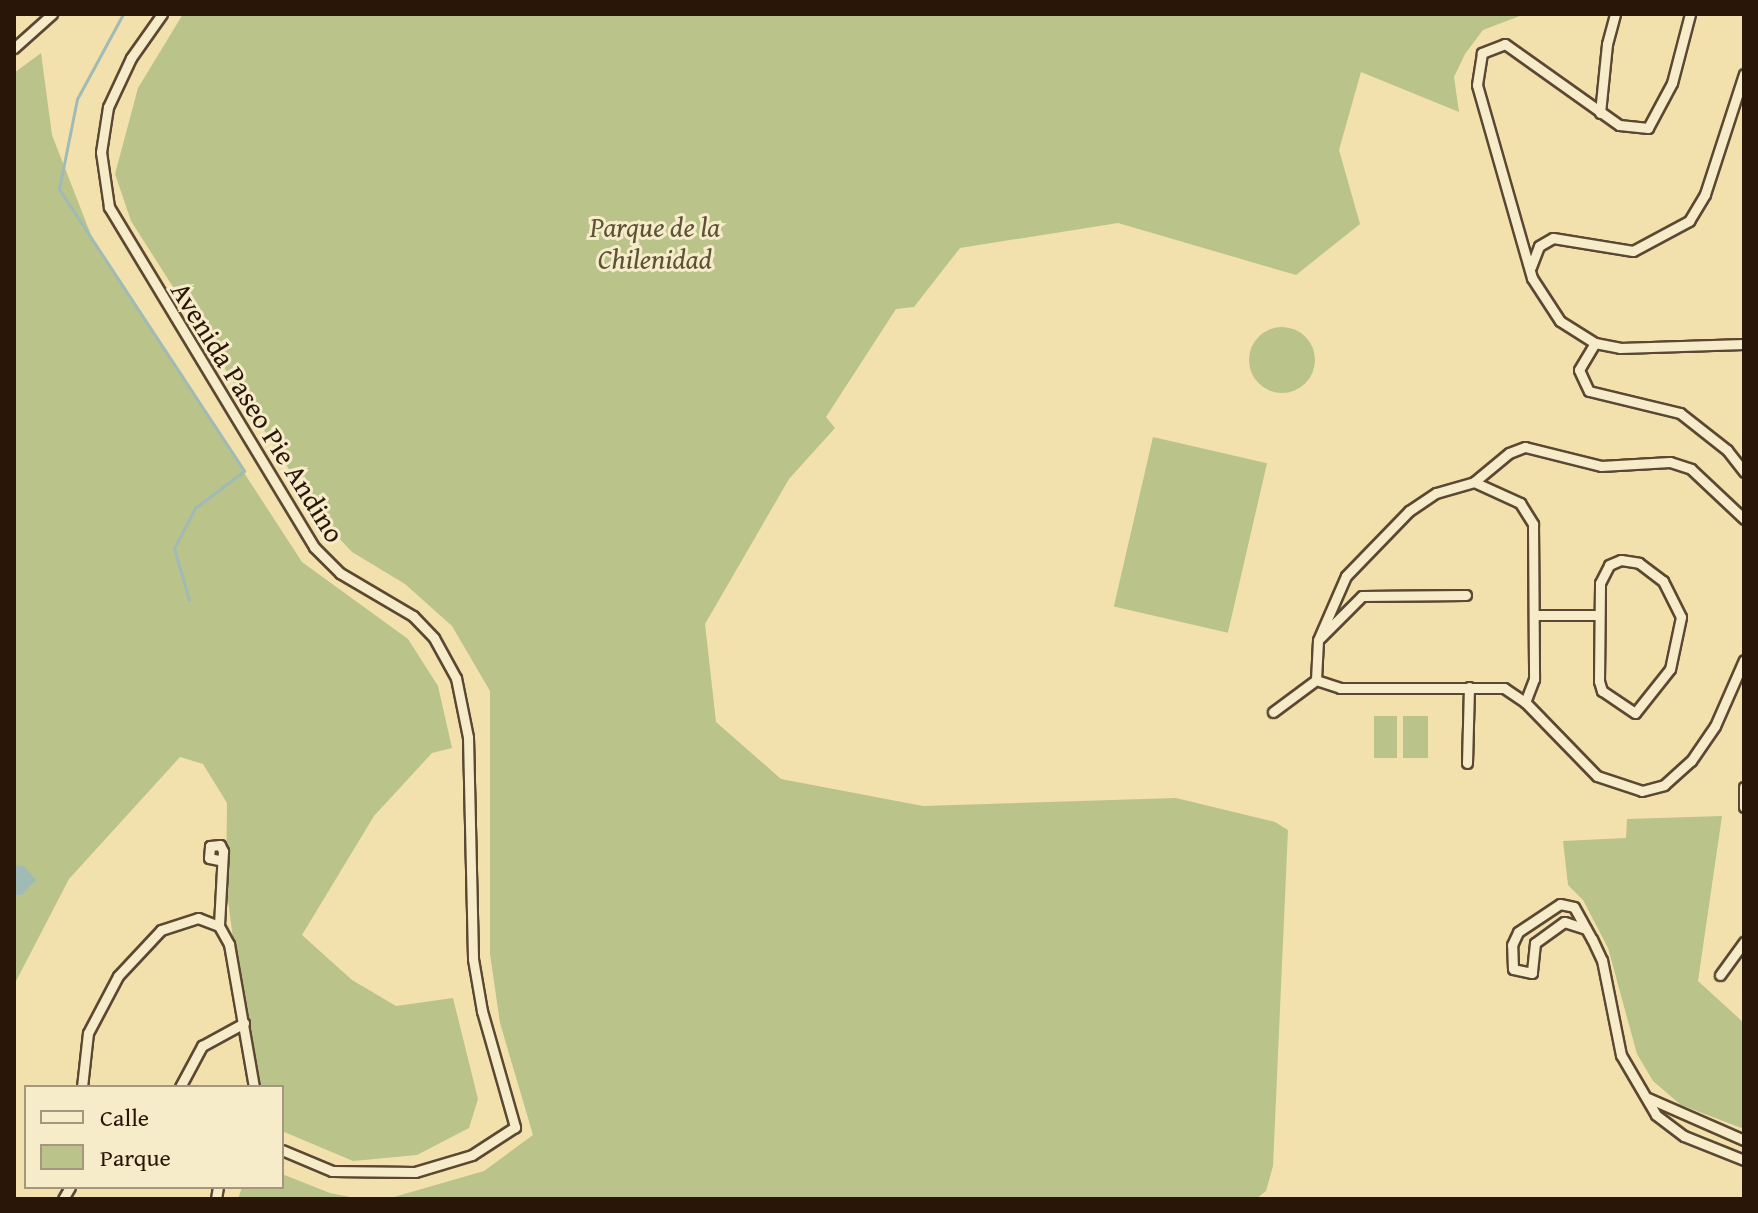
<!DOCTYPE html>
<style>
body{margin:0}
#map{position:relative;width:1758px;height:1213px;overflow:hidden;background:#f3e1ad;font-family:"Gentium Book Plus",serif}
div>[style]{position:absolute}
.green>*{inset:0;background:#bac38a;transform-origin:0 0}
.round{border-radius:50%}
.water>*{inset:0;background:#a0bbb5}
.stream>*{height:3px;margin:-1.5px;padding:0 1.5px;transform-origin:1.5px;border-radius:1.5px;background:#a0bbb5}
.roads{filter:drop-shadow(2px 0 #5c4832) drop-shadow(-2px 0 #5c4832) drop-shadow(0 2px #5c4832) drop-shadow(0 -2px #5c4832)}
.minor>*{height:9px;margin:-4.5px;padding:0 4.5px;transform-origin:4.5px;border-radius:4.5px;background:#f7ecca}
span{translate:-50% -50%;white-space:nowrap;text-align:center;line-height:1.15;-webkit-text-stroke:6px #f7ecca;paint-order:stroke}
.park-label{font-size:28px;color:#5c5236;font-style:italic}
.street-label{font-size:28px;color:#2a1509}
.frame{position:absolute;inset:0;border:16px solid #2a1509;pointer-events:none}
.legend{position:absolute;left:24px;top:1085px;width:260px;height:104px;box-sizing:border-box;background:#f7ecca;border:2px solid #a5967d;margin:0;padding:10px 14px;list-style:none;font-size:24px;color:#2a1509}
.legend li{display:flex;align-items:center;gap:16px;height:40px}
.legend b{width:40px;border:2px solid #a5967d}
</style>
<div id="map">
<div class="green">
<i style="clip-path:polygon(183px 14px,1525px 14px,1483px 30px,1465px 54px,1454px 77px,1459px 112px,1361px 72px,1339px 150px,1360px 224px,1296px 275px,1118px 223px,960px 248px,914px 307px,896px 309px,826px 417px,835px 428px,789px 479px,705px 624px,716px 722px,781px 779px,923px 806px,1176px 798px,1275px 822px,1288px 830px,1273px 1166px,1266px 1191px,1256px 1199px,387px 1199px,484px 1171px,533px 1135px,500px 1023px,490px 954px,490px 691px,452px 626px,405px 584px,352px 552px,320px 518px,131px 221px,115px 174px,138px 88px)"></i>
<i style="clip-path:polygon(41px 53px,52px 135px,93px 240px,302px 562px,408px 639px,438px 686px,452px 748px,432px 753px,374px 816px,302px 935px,352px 980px,396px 1006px,453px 998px,478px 1099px,469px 1128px,417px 1155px,353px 1161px,282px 1131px,282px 1087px,261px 1087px,236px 963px,226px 884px,227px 803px,203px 764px,180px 757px,69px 879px,14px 985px,14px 73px)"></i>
<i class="round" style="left:1249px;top:327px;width:66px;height:66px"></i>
<i style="left:1153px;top:437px;width:117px;height:174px;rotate:13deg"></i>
<i style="left:1374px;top:716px;width:23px;height:42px"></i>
<i style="left:1403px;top:716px;width:25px;height:42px"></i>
<i style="clip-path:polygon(1722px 816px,1698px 981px,1744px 1023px,1744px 1129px,1681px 1105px,1653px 1081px,1637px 1054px,1608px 948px,1583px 900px,1568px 885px,1563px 841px,1626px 838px,1627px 819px)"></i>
<i style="clip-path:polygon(282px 1174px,330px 1193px,360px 1199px,238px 1199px,242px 1187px,282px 1187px)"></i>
</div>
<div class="water">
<i style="clip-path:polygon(14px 865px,24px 866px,36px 880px,22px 895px,14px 895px)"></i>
</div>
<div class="stream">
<i style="left:123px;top:14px;width:97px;rotate:118.4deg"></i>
<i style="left:77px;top:99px;width:92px;rotate:101.3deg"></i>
<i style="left:59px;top:189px;width:337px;rotate:56.7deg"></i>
<i style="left:244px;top:471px;width:61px;rotate:142.9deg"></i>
<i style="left:195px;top:508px;width:45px;rotate:117.7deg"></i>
<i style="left:174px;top:548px;width:54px;rotate:73.9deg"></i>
</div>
<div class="roads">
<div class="minor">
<i style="left:162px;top:14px;width:54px;rotate:125.2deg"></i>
<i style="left:131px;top:58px;width:54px;rotate:115.1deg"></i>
<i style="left:108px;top:107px;width:46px;rotate:98.8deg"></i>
<i style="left:101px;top:152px;width:56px;rotate:81.7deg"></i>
<i style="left:109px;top:207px;width:397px;rotate:58.9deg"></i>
<i style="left:314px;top:547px;width:37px;rotate:45deg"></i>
<i style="left:340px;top:573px;width:85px;rotate:30.5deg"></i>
<i style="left:413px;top:616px;width:30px;rotate:46deg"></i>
<i style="left:434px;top:638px;width:46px;rotate:61.2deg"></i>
<i style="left:456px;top:678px;width:60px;rotate:78.5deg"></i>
<i style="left:468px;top:737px;width:222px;rotate:88.7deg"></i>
<i style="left:473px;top:959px;width:53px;rotate:80.2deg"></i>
<i style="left:482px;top:1011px;width:121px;rotate:74.1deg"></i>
<i style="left:515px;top:1127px;width:51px;rotate:146.9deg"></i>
<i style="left:472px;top:1155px;width:59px;rotate:163.4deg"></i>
<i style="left:415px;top:1172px;width:83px;rotate:-179.3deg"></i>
<i style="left:332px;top:1171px;width:54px;rotate:-157.2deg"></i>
<i style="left:1690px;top:14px;width:71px;rotate:104.6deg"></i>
<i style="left:1672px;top:83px;width:51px;rotate:118.1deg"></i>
<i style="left:1648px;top:128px;width:29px;rotate:-174deg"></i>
<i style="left:1619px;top:125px;width:140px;rotate:-144.6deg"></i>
<i style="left:1505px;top:44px;width:25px;rotate:159deg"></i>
<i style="left:1482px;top:53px;width:32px;rotate:99deg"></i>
<i style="left:1477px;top:85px;width:201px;rotate:74.1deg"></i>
<i style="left:1532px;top:278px;width:51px;rotate:56.9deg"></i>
<i style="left:1560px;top:321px;width:41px;rotate:32.2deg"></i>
<i style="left:1595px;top:343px;width:25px;rotate:11deg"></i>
<i style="left:1620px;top:348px;width:124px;rotate:-1.8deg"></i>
<i style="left:14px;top:48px;width:51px;rotate:-41.8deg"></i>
<i style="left:1600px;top:113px;width:69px;rotate:-84.2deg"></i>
<i style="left:1607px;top:44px;width:31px;rotate:-75deg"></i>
<i style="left:1531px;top:267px;width:22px;rotate:-69deg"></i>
<i style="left:1539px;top:246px;width:16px;rotate:-30deg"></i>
<i style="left:1553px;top:238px;width:81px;rotate:9.2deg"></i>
<i style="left:1633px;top:251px;width:64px;rotate:-28.2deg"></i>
<i style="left:1689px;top:221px;width:31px;rotate:-59deg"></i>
<i style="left:1705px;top:194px;width:126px;rotate:-72deg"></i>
<i style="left:1595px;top:343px;width:31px;rotate:121deg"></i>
<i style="left:1579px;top:370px;width:23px;rotate:65deg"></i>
<i style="left:1589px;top:391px;width:94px;rotate:13.6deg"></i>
<i style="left:1680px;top:413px;width:60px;rotate:38.2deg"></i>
<i style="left:1727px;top:450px;width:28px;rotate:52deg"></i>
<i style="left:1474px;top:482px;width:51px;rotate:24.5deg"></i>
<i style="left:1520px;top:503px;width:25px;rotate:58deg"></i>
<i style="left:1533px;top:524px;width:155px;rotate:89.6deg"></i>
<i style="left:1534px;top:679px;width:25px;rotate:111deg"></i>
<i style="left:1621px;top:560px;width:18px;rotate:9deg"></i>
<i style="left:1639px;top:563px;width:30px;rotate:37deg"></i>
<i style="left:1663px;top:581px;width:40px;rotate:63.4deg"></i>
<i style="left:1681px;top:617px;width:53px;rotate:101.9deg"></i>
<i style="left:1670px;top:669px;width:56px;rotate:128.5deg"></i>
<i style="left:1635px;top:713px;width:40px;rotate:-146deg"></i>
<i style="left:1602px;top:691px;width:10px;rotate:-107deg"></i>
<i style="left:1599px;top:681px;width:98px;rotate:-89.4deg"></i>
<i style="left:1600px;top:583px;width:20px;rotate:-63deg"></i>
<i style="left:1609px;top:565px;width:13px;rotate:-23deg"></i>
<i style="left:1534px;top:615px;width:65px"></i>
<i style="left:1320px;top:638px;width:59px;rotate:-45deg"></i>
<i style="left:1362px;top:596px;width:104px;rotate:-0.6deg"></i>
<i style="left:1316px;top:680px;width:40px;rotate:-87.1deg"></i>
<i style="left:1318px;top:640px;width:70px;rotate:-66.4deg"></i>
<i style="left:1346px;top:576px;width:91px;rotate:-45.9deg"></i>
<i style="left:1409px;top:511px;width:32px;rotate:-34deg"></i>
<i style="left:1436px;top:493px;width:40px;rotate:-16deg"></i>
<i style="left:1474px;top:482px;width:45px;rotate:-39.6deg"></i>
<i style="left:1509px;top:453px;width:17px;rotate:-21deg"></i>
<i style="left:1525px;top:447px;width:78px;rotate:14deg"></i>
<i style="left:1601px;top:466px;width:69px;rotate:-3.3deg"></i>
<i style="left:1670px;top:462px;width:22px;rotate:18deg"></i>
<i style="left:1691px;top:469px;width:73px;rotate:43.3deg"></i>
<i style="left:1316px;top:680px;width:25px;rotate:18deg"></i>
<i style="left:1340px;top:688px;width:164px"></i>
<i style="left:1504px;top:688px;width:25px;rotate:34deg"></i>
<i style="left:1525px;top:702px;width:103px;rotate:45.8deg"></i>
<i style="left:1597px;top:776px;width:47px;rotate:18.4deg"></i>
<i style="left:1642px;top:791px;width:23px;rotate:-15deg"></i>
<i style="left:1664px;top:785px;width:36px;rotate:-42deg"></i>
<i style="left:1691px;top:761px;width:42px;rotate:-55.6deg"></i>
<i style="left:1715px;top:726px;width:72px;rotate:-66.3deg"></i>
<i style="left:1273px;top:712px;width:54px;rotate:-36.7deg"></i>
<i style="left:1467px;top:763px;width:76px;rotate:-88.5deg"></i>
<i style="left:1744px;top:787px;width:20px;rotate:90deg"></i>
<i style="left:219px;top:860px;width:10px;rotate:-169deg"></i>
<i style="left:209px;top:858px;width:12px;rotate:-85deg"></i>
<i style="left:210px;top:846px;width:10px;rotate:-6deg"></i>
<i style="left:220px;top:845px;width:7px;rotate:63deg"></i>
<i style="left:223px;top:851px;width:75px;rotate:93.1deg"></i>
<i style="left:1586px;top:929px;width:23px;rotate:-162deg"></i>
<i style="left:1564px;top:922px;width:36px;rotate:144deg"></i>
<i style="left:1535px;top:943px;width:30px;rotate:96deg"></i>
<i style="left:1532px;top:973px;width:19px;rotate:-168deg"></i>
<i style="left:1513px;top:969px;width:24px;rotate:-92deg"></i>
<i style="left:1512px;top:945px;width:14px;rotate:-65deg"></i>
<i style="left:1518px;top:932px;width:50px;rotate:-33.7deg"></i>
<i style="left:1560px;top:904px;width:14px;rotate:12deg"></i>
<i style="left:1574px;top:907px;width:37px;rotate:61deg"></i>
<i style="left:1592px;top:939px;width:23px;rotate:65deg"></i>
<i style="left:1602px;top:960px;width:97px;rotate:78.7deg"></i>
<i style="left:1621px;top:1055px;width:69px;rotate:59.7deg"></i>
<i style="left:1656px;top:1115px;width:35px;rotate:37deg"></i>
<i style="left:1684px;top:1136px;width:65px;rotate:21.8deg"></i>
<i style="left:1720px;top:975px;width:41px;rotate:-54deg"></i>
<i style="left:82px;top:1087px;width:54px;rotate:-83.7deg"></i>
<i style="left:88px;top:1033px;width:64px;rotate:-62.2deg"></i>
<i style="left:118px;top:976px;width:63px;rotate:-46.9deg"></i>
<i style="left:161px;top:930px;width:39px;rotate:-18deg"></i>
<i style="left:198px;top:918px;width:22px;rotate:21deg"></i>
<i style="left:219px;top:926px;width:21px;rotate:61deg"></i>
<i style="left:229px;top:944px;width:145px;rotate:80.1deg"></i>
<i style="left:180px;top:1087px;width:47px;rotate:-61.8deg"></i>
<i style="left:202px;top:1046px;width:48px;rotate:-28.7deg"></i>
<i style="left:1648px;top:1098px;width:105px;rotate:23.6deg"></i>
<i style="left:63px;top:1199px;width:14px;rotate:-60deg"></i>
<i style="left:216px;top:1199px;width:12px;rotate:-81deg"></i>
</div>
</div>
<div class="park-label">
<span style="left:655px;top:243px">Parque de la<br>Chilenidad</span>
</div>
<div class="street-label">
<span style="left:258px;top:412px;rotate:58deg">Avenida Paseo Pie Andino</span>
</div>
<div class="frame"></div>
<ul class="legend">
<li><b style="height:10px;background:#f7ecca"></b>Calle</li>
<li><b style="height:22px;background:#bac38a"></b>Parque</li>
</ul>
</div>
